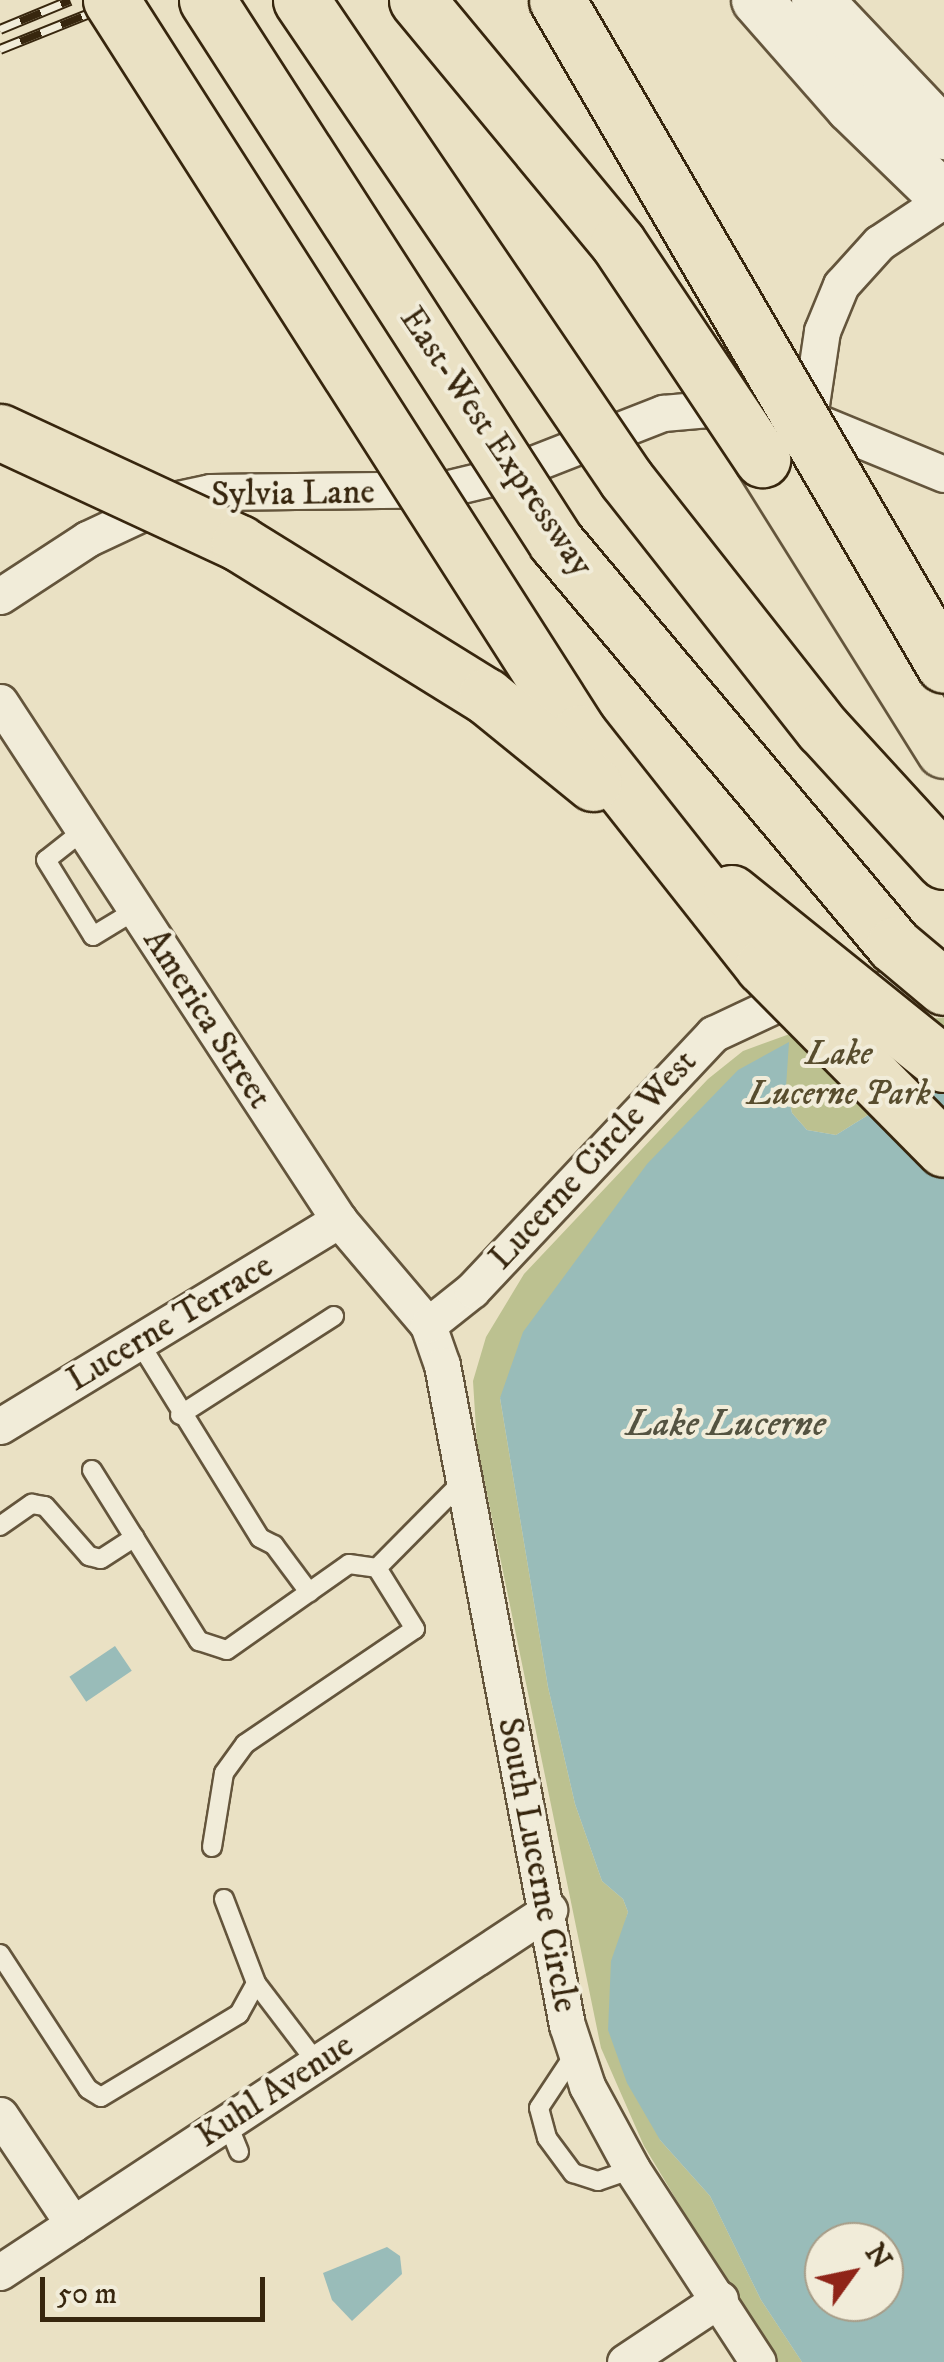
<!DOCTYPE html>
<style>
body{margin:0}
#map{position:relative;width:944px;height:2362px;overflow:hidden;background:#eae1c4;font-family:"IM FELL DW Pica",serif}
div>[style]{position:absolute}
.green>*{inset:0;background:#bcc190}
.water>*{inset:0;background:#99bcb9;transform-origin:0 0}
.roads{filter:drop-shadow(2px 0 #64553c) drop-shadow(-2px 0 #64553c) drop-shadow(0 2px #64553c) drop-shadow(0 -2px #64553c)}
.service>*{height:18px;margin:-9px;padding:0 9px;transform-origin:9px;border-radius:9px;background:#f1ecd9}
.minor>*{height:35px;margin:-17.5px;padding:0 17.5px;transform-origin:17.5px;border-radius:17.5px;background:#f1ecd9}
.secondary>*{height:50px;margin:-25px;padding:0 25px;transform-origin:25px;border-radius:25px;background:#f1ecd9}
.motorway>*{height:55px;margin:-27.5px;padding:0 27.5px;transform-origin:27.5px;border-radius:27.5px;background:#eae1c4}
.rail>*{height:11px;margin-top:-5.5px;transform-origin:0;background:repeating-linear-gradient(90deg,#f1ecd9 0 22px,#37260e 0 44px);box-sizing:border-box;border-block:2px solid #37260e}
.bridges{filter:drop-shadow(2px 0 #37260e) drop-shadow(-2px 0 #37260e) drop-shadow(0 2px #37260e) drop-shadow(0 -2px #37260e)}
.motorway-bridge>*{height:55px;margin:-27.5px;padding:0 27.5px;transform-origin:27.5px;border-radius:27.5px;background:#eae1c4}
span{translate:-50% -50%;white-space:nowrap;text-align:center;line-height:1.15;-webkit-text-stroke:8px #f1ecd9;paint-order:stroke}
.street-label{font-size:35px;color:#37260e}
.park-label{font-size:35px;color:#584d2e;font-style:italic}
.water-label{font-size:38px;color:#545341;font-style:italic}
.north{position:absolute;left:804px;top:2222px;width:100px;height:100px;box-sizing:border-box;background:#f1ecd9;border:2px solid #a79d88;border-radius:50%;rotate:57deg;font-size:28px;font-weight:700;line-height:40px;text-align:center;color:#37260e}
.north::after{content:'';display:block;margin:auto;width:35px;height:45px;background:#8f2418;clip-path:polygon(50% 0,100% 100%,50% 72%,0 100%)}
.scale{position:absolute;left:40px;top:2277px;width:225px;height:45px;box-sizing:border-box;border:5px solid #37260e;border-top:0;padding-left:12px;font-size:30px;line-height:35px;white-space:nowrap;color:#37260e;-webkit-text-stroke:8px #f1ecd9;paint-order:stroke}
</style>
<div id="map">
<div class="green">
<i style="clip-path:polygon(944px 1018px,944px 1086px,913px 1087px,836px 1135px,807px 1130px,792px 1113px,786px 1087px,500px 1398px,548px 1687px,575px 1804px,602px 1881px,623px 1899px,628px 1912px,623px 1930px,660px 2140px,710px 2196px,761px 2300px,802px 2362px,774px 2362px,644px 2146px,601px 2048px,477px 1445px,473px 1381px,486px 1337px,524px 1274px,708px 1079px,743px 1051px,798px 1031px,866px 1020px)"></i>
</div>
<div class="water">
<i style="clip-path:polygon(evenodd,789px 1042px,786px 1087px,792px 1113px,807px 1130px,836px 1135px,913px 1087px,944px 1086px,944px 2362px,802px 2362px,761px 2300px,710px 2196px,660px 2140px,627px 2083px,608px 2030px,611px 1961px,628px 1912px,623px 1899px,602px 1881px,575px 1804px,548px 1687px,500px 1398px,523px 1332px,647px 1164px,738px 1070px,789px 1042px,824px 2242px,884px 2242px,884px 2302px,824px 2302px,824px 2242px)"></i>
<i style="left:115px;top:1646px;width:30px;height:55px;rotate:56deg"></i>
<i style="clip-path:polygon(387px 2247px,400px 2256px,402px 2274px,352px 2321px,332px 2300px,323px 2273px)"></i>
</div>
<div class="roads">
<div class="service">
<i style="left:84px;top:830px;width:48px;rotate:141.7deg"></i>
<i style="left:46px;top:860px;width:89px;rotate:58.3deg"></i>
<i style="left:93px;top:936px;width:50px;rotate:-31.2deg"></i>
<i style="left:139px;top:1342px;width:230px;rotate:58.3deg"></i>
<i style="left:260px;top:1538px;width:16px;rotate:27deg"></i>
<i style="left:274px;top:1545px;width:59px;rotate:53.3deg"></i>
<i style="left:180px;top:1415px;width:183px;rotate:-32.7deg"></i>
<i style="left:92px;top:1470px;width:202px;rotate:58deg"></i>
<i style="left:199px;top:1641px;width:29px;rotate:18deg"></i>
<i style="left:227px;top:1650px;width:149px;rotate:-35.2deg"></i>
<i style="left:349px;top:1564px;width:28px;rotate:8deg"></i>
<i style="left:0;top:1526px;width:39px;rotate:-35deg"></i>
<i style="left:32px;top:1504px;width:13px;rotate:9deg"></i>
<i style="left:45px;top:1506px;width:67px;rotate:48.7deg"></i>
<i style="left:89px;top:1556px;width:12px;rotate:14deg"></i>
<i style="left:101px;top:1559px;width:40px;rotate:-32.9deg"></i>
<i style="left:212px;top:1847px;width:75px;rotate:-80.8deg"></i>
<i style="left:224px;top:1773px;width:36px;rotate:-54deg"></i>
<i style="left:245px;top:1744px;width:205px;rotate:-34.1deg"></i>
<i style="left:415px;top:1629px;width:72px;rotate:-121.9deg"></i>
<i style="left:377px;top:1568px;width:122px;rotate:-45.3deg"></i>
<i style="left:224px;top:1899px;width:90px;rotate:69.1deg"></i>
<i style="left:256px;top:1983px;width:101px;rotate:52.7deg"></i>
<i style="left:0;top:1954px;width:161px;rotate:56.9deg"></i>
<i style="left:88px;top:2089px;width:15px;rotate:32deg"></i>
<i style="left:101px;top:2097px;width:161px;rotate:-31deg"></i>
<i style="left:239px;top:2014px;width:35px;rotate:-61deg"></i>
<i style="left:576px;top:2052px;width:67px;rotate:123.5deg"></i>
<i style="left:539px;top:2108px;width:31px;rotate:75deg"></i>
<i style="left:547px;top:2138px;width:44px;rotate:53.4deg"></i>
<i style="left:573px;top:2173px;width:26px;rotate:18deg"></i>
<i style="left:598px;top:2181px;width:36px;rotate:-19deg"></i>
<i style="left:227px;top:2122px;width:32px;rotate:68deg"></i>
</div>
<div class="minor">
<i style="left:795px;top:413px;width:161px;rotate:22.3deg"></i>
<i style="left:809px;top:418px;width:88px;rotate:-81.5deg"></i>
<i style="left:822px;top:331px;width:50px;rotate:-67.6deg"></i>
<i style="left:841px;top:285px;width:57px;rotate:-47.9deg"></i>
<i style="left:879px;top:243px;width:78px;rotate:-33.5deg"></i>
<i style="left:0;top:596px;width:104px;rotate:-33.2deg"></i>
<i style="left:87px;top:539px;width:89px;rotate:-25.1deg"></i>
<i style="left:168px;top:501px;width:43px;rotate:-12.1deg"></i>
<i style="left:210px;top:492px;width:235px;rotate:-0.7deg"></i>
<i style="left:445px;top:489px;width:64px;rotate:-13.6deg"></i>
<i style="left:507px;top:474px;width:168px;rotate:-21.4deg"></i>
<i style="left:663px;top:413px;width:80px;rotate:-5deg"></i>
<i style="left:0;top:702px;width:619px;rotate:56.8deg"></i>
<i style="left:339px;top:1220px;width:138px;rotate:49.7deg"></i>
<i style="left:428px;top:1325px;width:42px;rotate:70.7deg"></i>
<i style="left:442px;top:1365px;width:672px;rotate:79.28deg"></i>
<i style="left:567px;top:2025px;width:64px;rotate:71.8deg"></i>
<i style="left:587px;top:2086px;width:94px;rotate:61.5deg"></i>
<i style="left:632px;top:2169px;width:230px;rotate:56.9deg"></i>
<i style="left:428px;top:1325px;width:56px;rotate:-38.5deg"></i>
<i style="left:472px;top:1290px;width:352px;rotate:-46.7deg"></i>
<i style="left:713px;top:1034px;width:68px;rotate:-25.1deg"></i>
<i style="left:775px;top:1005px;width:63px;rotate:-12.9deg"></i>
<i style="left:836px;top:991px;width:108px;rotate:-1.6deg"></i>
<i style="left:0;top:1426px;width:397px;rotate:-31.3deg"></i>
<i style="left:0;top:2115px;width:131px;rotate:56.2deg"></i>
<i style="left:0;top:2272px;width:658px;rotate:-33.4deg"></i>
<i style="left:625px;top:2362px;width:114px;rotate:-33.6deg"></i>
</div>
<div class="secondary">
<i style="left:757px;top:0;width:142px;rotate:48.7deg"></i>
<i style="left:851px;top:107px;width:129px;rotate:44.1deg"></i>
<i style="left:817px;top:0;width:185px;rotate:46.5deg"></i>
</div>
<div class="motorway">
<i style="left:762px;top:459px;width:343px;rotate:58deg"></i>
</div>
</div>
<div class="rail">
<i style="left:0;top:29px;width:76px;rotate:-22.5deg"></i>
<i style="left:0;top:49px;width:131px;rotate:-21.9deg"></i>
</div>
<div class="bridges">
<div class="motorway-bridge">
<i style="left:111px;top:0;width:870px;rotate:57.44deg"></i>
<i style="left:579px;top:733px;width:297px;rotate:51.7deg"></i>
<i style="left:763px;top:966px;width:257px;rotate:45.3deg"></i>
<i style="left:207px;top:0;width:645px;rotate:57.22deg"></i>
<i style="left:556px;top:542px;width:526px;rotate:50.01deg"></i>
<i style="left:894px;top:945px;width:65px;rotate:40deg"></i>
<i style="left:301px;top:0;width:579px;rotate:55.84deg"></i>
<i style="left:626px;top:479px;width:318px;rotate:51.8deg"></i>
<i style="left:823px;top:729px;width:179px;rotate:47.5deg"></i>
<i style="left:417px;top:0;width:315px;rotate:50.4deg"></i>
<i style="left:618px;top:243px;width:260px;rotate:56.3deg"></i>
<i style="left:557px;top:0;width:769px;rotate:59.8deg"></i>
<i style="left:0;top:432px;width:264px;rotate:24.9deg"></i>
<i style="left:239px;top:543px;width:291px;rotate:31.8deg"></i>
<i style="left:486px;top:696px;width:138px;rotate:39.1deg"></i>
<i style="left:731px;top:893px;width:273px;rotate:38.8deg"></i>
</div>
</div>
<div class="street-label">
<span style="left:496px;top:442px;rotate:56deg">East-West Expressway</span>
<span style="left:293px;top:494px;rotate:-1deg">Sylvia Lane</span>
<span style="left:207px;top:1019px;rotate:57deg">America Street</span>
<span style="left:593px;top:1160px;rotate:-47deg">Lucerne Circle West</span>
<span style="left:170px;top:1323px;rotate:-31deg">Lucerne Terrace</span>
<span style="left:537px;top:1865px;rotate:79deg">South Lucerne Circle</span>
<span style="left:275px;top:2091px;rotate:-33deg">Kuhl Avenue</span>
</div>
<div class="park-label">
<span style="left:839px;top:1074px">Lake<br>Lucerne Park</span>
</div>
<div class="water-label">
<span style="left:726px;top:1425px">Lake Lucerne</span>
</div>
<div class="north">N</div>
<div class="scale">50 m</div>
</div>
